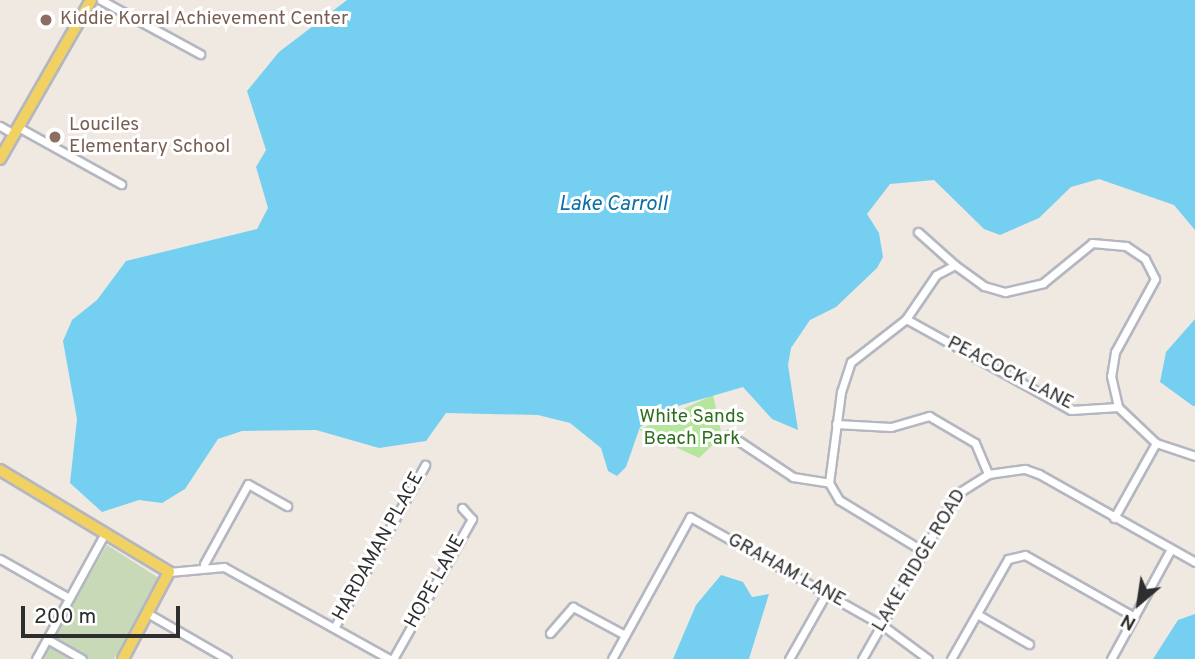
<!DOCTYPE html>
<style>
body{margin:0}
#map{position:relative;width:1195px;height:659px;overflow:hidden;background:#efe9e1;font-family:Overpass,sans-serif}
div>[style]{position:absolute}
.green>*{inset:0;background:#b6e59e}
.cemetery>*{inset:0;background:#c8d9b8}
.water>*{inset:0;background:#75cff0}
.roads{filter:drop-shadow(2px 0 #b4b7c1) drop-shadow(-2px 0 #b4b7c1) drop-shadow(0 2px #b4b7c1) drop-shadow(0 -2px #b4b7c1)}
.minor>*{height:7px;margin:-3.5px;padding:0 3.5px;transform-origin:3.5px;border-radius:3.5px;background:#fff}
.major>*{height:10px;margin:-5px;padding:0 5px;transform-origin:5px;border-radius:5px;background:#f2d163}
.dots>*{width:19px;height:19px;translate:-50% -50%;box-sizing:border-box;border:4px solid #fff;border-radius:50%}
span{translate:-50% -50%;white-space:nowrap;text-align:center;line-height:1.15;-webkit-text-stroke:6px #fff;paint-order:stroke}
.education-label{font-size:19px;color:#785e54}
.left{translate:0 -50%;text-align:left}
.street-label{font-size:19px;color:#2e2e2e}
.park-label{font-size:19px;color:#2c6e1b}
.water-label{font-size:21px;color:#0d6fa3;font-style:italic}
.north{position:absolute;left:1104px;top:568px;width:70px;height:70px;-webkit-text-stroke:5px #fff;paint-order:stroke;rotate:209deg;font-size:19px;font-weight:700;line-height:28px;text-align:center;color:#2e2e2e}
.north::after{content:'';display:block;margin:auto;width:24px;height:32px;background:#2e2e2e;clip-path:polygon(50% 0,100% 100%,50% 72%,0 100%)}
.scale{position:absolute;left:21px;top:606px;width:159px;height:32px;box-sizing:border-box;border:4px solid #2e2e2e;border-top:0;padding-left:9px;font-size:21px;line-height:24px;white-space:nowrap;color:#2e2e2e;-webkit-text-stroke:5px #fff;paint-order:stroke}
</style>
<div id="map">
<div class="green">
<i style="clip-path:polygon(713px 395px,722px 436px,699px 458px,639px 430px)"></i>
</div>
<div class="cemetery">
<i style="clip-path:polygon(107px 545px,159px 578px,114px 659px,42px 659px)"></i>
</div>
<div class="water">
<i style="clip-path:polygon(347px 0,1195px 0,1195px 230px,1174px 205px,1099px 179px,1071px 187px,1039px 218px,1000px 235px,984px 229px,934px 180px,890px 184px,867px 214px,879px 233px,883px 257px,877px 268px,836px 307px,810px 320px,791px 348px,788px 365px,798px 430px,772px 419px,743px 387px,671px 408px,640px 427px,626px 467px,617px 476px,608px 471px,601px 448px,570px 423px,538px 415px,446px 413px,426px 441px,379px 448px,316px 430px,242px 431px,218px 439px,185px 489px,162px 503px,139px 500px,102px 512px,70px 483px,77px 419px,63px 341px,72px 320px,97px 300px,126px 261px,257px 229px,268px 208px,256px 167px,266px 150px,247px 91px,279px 52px)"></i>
<i style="clip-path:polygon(1195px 319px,1195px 406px,1193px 406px,1160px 382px,1166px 352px)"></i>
<i style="clip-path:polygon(721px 575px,743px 582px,752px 597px,769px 594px,749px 659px,673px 659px,696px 605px)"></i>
<i style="clip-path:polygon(1195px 614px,1195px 659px,1153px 659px,1178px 620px)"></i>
</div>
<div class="roads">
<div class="minor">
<i style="left:101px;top:0;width:113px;rotate:28.6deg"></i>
<i style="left:0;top:126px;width:16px;rotate:30deg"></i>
<i style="left:18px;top:127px;width:118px;rotate:29deg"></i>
<i style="left:918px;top:232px;width:50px;rotate:41.7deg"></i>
<i style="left:906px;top:319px;width:188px;rotate:28.9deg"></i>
<i style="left:1071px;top:410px;width:47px;rotate:-3.7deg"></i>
<i style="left:836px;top:424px;width:55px;rotate:3.1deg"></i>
<i style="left:891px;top:427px;width:40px;rotate:-16deg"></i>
<i style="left:929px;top:416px;width:53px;rotate:30.4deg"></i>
<i style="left:975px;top:443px;width:34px;rotate:67deg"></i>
<i style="left:730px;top:435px;width:76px;rotate:33.7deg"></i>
<i style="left:793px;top:477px;width:36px;rotate:9deg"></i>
<i style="left:1114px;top:518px;width:86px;rotate:-60.8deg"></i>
<i style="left:923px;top:551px;width:98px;rotate:-148.7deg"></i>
<i style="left:839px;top:500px;width:20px;rotate:-120deg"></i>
<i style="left:829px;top:483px;width:92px;rotate:-82.5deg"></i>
<i style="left:841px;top:392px;width:32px;rotate:-72deg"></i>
<i style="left:851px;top:362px;width:70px;rotate:-38deg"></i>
<i style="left:906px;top:319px;width:53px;rotate:-55.7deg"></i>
<i style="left:936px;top:275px;width:21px;rotate:-28deg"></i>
<i style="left:955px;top:265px;width:36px;rotate:36deg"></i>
<i style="left:984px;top:286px;width:22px;rotate:16deg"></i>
<i style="left:1005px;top:292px;width:39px;rotate:-13deg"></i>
<i style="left:1043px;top:283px;width:63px;rotate:-39.2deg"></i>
<i style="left:1092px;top:243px;width:34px;rotate:5deg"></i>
<i style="left:1126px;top:246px;width:23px;rotate:34deg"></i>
<i style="left:1145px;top:259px;width:22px;rotate:63deg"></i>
<i style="left:1155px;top:279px;width:83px;rotate:118.7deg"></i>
<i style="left:1115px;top:352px;width:24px;rotate:99deg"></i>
<i style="left:1111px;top:376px;width:32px;rotate:77deg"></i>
<i style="left:1118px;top:407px;width:52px;rotate:43.5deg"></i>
<i style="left:1156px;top:443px;width:41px;rotate:18.4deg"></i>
<i style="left:0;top:559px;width:79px;rotate:29.5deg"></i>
<i style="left:204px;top:564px;width:91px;rotate:-61.2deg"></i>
<i style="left:248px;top:484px;width:45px;rotate:29.4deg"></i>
<i style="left:169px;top:572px;width:55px;rotate:-5.2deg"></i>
<i style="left:224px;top:567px;width:189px;rotate:29.1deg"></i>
<i style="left:149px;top:614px;width:90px;rotate:30deg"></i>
<i style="left:977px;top:614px;width:60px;rotate:30deg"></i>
<i style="left:334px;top:628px;width:187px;rotate:-60.8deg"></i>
<i style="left:550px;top:633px;width:35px;rotate:-49deg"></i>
<i style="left:573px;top:607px;width:59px;rotate:28.3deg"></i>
<i style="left:47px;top:639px;width:40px;rotate:29.7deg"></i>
<i style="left:36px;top:659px;width:141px;rotate:-61.3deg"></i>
<i style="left:393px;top:659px;width:161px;rotate:-60.6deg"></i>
<i style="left:472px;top:519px;width:15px;rotate:-132deg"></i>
<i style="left:612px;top:659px;width:162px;rotate:-61.2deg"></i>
<i style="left:690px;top:517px;width:220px;rotate:29.4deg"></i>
<i style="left:882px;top:625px;width:57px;rotate:36.5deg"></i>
<i style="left:789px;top:659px;width:75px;rotate:-60.4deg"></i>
<i style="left:862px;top:659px;width:189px;rotate:-60.4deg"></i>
<i style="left:955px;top:495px;width:39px;rotate:-32deg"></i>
<i style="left:988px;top:474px;width:37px;rotate:-8deg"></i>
<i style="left:1025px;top:469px;width:15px;rotate:20deg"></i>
<i style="left:1039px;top:474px;width:179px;rotate:29.4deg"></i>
<i style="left:951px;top:659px;width:115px;rotate:-60.3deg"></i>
<i style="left:1008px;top:559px;width:17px;rotate:-13deg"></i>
<i style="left:1025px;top:555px;width:124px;rotate:29.5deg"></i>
<i style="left:1111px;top:659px;width:125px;rotate:-61.4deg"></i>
</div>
<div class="major">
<i style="left:0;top:159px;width:183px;rotate:-60.2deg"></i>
<i style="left:0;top:470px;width:197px;rotate:31.1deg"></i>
<i style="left:169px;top:572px;width:98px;rotate:117.9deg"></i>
</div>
</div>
<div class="dots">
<i style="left:46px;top:20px;background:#8d6e63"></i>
<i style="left:55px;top:137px;background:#8d6e63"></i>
</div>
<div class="education-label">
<span class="left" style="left:60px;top:20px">Kiddie Korral Achievement Center</span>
<span class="left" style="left:69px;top:137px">Louciles<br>Elementary School</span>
</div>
<div class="street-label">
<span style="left:1010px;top:374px;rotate:27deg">PEACOCK LANE</span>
<span style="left:379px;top:547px;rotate:-61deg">HARDAMAN PLACE</span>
<span style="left:920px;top:561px;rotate:-59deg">LAKE RIDGE ROAD</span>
<span style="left:786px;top:571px;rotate:29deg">GRAHAM LANE</span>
<span style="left:436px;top:582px;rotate:-61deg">HOPE LANE</span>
</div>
<div class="park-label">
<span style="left:692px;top:429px">White Sands<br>Beach Park</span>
</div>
<div class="water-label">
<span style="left:613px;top:205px">Lake Carroll</span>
</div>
<div class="north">N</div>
<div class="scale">200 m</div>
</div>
